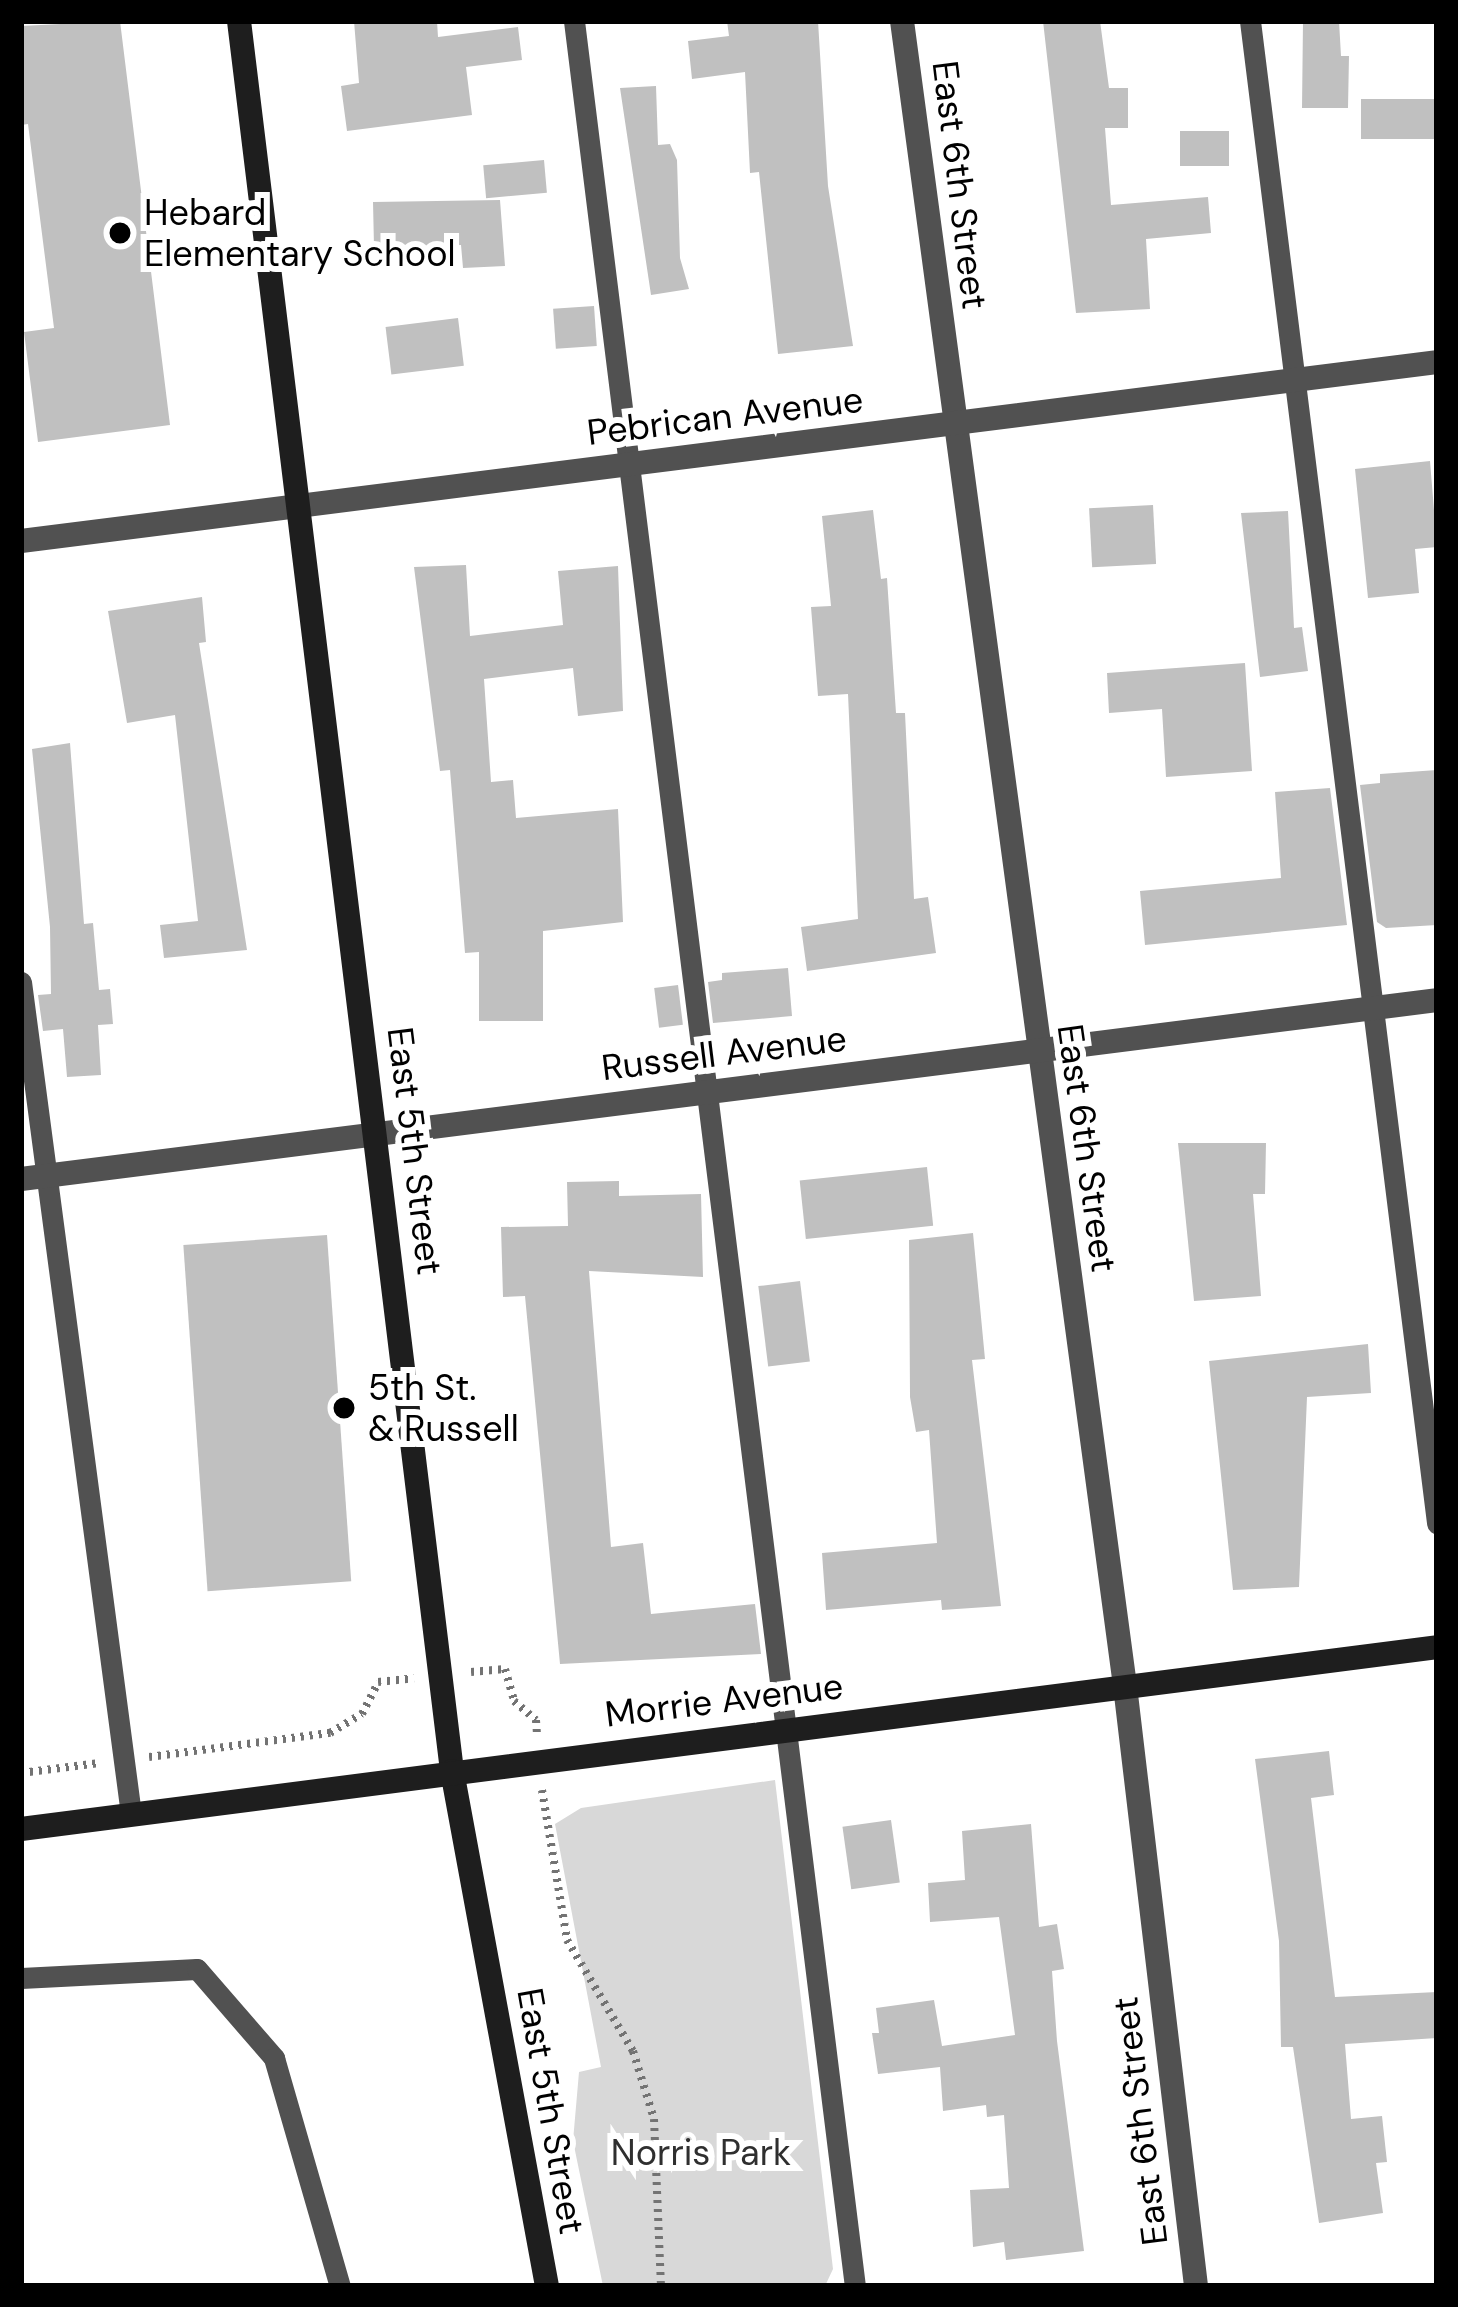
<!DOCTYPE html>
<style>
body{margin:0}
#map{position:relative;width:1458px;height:2307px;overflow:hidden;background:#fff;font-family:"DM Sans",sans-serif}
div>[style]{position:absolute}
.green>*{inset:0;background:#d8d8d8}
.building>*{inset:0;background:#c0c0c0;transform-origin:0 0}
.path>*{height:8px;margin-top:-4px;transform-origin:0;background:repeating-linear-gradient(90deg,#737373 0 3px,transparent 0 9px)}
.lane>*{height:21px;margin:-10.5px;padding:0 10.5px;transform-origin:10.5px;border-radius:10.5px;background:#515151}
.street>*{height:24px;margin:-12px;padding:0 12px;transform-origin:12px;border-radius:12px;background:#515151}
.secondary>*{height:24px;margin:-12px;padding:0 12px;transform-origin:12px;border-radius:12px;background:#1e1e1e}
.dots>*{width:33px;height:33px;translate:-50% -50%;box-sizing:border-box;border:6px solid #fff;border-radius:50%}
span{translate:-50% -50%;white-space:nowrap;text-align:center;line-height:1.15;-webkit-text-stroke:12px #fff;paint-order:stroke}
.street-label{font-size:36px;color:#000}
.poi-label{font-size:36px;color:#000}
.left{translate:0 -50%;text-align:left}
.park-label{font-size:36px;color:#2f2f2f}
.frame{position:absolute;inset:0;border:24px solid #000;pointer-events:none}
</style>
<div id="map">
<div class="green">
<i style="clip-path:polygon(775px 1780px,833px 2269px,825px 2286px,603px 2286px,573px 2141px,579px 2072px,601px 2067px,555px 1824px,581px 1808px)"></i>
</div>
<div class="building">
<i style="clip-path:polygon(120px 21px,170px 425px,38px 442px,24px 332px,54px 328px,28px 124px,21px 125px,21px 26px)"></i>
<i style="clip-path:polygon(354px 21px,437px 21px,438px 37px,518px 27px,522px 60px,466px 67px,472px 115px,347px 131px,341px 86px,359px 83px)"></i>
<i style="clip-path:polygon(727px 21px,818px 21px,828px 186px,853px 346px,778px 354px,759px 172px,750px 173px,745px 72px,692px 79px,688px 41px,729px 36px)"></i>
<i style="clip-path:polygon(1043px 21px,1100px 21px,1109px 88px,1128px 88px,1128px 128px,1105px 128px,1111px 205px,1208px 197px,1211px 233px,1146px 239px,1150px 309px,1076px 313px)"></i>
<i style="clip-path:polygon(1303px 21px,1339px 21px,1341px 56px,1349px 56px,1348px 108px,1302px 108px)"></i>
<i style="clip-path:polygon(656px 86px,658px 145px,670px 144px,677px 160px,680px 258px,689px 289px,651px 295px,620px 88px)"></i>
<i style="left:1437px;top:99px;width:40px;height:76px;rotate:90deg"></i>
<i style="left:1180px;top:131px;width:49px;height:35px"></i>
<i style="left:544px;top:160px;width:33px;height:61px;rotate:85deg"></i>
<i style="clip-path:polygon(500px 200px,505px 266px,463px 268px,461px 245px,374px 247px,373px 202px)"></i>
<i style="left:594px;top:306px;width:40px;height:41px;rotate:86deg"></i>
<i style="left:458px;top:318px;width:48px;height:73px;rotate:83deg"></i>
<i style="clip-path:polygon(1430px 461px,1437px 547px,1415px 549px,1419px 593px,1368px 598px,1355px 469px)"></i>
<i style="left:1153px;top:505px;width:59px;height:64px;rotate:87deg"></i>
<i style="clip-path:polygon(873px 510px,881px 579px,887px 578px,896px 713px,905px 713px,914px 899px,928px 897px,936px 953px,807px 971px,801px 927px,858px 919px,848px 694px,818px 696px,811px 607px,831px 606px,822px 516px)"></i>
<i style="clip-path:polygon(1288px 511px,1294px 628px,1302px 627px,1308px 671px,1260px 677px,1241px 513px)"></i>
<i style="clip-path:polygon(466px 565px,470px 636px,563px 625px,558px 571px,618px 566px,623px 711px,578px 716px,573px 668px,484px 679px,491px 782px,513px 780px,516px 818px,618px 809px,623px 922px,543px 931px,543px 1021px,479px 1021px,479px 952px,465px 953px,450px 770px,440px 771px,414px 567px)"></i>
<i style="clip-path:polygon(202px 597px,206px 642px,199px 643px,247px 950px,164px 958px,160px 925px,198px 921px,175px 715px,127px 723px,108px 611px)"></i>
<i style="clip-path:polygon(1245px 663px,1252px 771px,1166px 777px,1162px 709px,1109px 713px,1107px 673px)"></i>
<i style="clip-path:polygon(70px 743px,84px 924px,93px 923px,99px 990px,110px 989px,113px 1024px,98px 1025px,101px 1075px,67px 1077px,63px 1029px,43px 1031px,38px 995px,51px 994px,50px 927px,32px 749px)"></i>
<i style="clip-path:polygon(1437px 770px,1437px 925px,1386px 928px,1377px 922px,1360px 785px,1380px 783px,1380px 774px)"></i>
<i style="clip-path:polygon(1330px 788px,1347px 925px,1145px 945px,1140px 891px,1281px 878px,1275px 792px)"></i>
<i style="clip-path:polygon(788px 968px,792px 1016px,713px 1023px,708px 982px,722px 980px,722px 973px)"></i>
<i style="left:678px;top:985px;width:40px;height:24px;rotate:83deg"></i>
<i style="clip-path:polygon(1178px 1143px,1266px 1143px,1265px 1194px,1253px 1194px,1261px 1296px,1194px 1301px)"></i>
<i style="left:927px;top:1167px;width:59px;height:128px;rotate:84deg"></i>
<i style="clip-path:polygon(619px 1181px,619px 1196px,701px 1194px,703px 1277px,589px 1271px,611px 1547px,643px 1543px,651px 1614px,755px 1604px,761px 1654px,560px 1664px,525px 1296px,503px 1297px,501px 1227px,568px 1226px,567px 1182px)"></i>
<i style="clip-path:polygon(973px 1233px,985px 1359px,972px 1360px,1001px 1606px,942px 1610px,941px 1600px,826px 1610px,822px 1553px,937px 1543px,929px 1430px,916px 1432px,910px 1397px,909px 1240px)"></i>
<i style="left:327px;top:1235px;width:347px;height:144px;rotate:86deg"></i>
<i style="left:800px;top:1281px;width:81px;height:42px;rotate:83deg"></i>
<i style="clip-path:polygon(1368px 1344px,1371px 1393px,1307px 1397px,1299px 1587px,1233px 1590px,1209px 1361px)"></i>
<i style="clip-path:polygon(1329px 1751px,1334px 1795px,1311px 1798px,1335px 1997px,1437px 1992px,1437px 2038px,1345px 2044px,1351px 2119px,1382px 2116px,1387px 2162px,1376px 2163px,1383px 2213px,1319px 2223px,1293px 2047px,1281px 2047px,1279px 1941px,1255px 1759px)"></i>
<i style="left:891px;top:1820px;width:63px;height:49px;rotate:82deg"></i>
<i style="clip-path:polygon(1031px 1824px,1039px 1927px,1057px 1924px,1064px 1969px,1052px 1971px,1057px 2041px,1084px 2251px,1006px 2260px,1004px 2242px,973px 2247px,970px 2190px,1009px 2188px,1004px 2115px,987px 2117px,986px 2105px,943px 2111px,940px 2067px,878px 2074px,872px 2033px,879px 2033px,876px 2008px,934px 2000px,942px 2046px,1015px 2035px,999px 1917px,930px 1922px,928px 1883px,965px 1880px,962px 1831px)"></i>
</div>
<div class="path">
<i style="left:471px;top:1672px;width:34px;rotate:-5deg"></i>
<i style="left:505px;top:1669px;width:33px;rotate:74deg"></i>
<i style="left:514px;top:1701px;width:29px;rotate:41deg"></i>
<i style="left:536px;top:1720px;width:13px;rotate:86deg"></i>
<i style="left:149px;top:1757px;width:183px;rotate:-7.6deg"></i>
<i style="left:330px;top:1733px;width:37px;rotate:-31deg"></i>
<i style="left:362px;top:1714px;width:36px;rotate:-63deg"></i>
<i style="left:378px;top:1682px;width:36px;rotate:-6deg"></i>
<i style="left:21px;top:1773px;width:79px;rotate:-7.3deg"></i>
<i style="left:542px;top:1790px;width:152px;rotate:80.5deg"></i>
<i style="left:567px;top:1940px;width:129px;rotate:59.3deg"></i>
<i style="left:633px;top:2051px;width:71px;rotate:72.8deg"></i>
<i style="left:654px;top:2119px;width:167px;rotate:87.6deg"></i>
</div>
<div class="lane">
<i style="left:574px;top:21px;width:2282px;rotate:82.93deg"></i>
<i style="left:1250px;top:21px;width:1514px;rotate:82.9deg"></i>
<i style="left:21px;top:982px;width:839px;rotate:82.47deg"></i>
<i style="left:21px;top:1978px;width:176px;rotate:-2.9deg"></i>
<i style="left:197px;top:1969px;width:118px;rotate:49.1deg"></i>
<i style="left:274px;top:2058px;width:237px;rotate:73.9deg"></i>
</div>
<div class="street">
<i style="left:902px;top:21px;width:1680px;rotate:82.37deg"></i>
<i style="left:1125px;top:1686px;width:604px;rotate:83.25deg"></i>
<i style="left:21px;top:541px;width:1427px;rotate:-7.2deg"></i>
<i style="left:21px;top:1179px;width:1427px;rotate:-7.2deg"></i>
</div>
<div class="secondary">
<i style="left:239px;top:21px;width:1763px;rotate:83.06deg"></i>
<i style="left:452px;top:1771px;width:524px;rotate:79.55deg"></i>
<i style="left:21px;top:1829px;width:1428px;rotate:-7.32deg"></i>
</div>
<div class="dots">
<i style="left:120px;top:233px;background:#000"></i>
<i style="left:344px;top:1408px;background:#000"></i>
</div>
<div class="street-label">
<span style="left:960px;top:185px;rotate:83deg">East 6th Street</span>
<span style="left:725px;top:416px;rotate:-7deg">Pebrican Avenue</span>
<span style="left:724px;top:1053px;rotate:-7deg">Russell Avenue</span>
<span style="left:1087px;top:1148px;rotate:82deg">East 6th Street</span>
<span style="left:415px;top:1151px;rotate:83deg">East 5th Street</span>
<span style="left:724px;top:1700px;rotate:-7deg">Morrie Avenue</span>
<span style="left:551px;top:2111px;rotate:80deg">East 5th Street</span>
<span style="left:1140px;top:2121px;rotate:-97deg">East 6th Street</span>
</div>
<div class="poi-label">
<span class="left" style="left:144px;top:233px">Hebard<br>Elementary School</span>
<span class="left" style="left:368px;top:1408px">5th St.<br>&amp; Russell</span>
</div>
<div class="park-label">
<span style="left:701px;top:2153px">Norris Park</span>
</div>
<div class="frame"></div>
</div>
